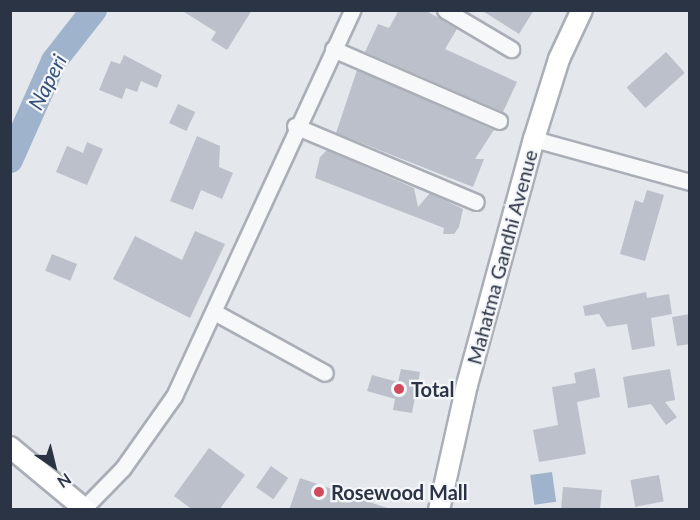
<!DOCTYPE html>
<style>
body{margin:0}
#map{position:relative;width:700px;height:520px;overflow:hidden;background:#e4e7ec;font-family:Lato,sans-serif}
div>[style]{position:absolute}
.water>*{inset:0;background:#9fb4cc;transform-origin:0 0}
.river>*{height:26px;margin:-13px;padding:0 13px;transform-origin:13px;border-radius:13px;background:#9fb4cc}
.building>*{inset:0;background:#bbc0ca;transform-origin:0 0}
.roads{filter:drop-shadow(2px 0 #a9aeb7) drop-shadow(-2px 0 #a9aeb7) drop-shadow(0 2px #a9aeb7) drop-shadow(0 -2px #a9aeb7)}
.minor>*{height:15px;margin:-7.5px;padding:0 7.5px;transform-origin:7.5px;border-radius:7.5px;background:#f7f8fa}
.major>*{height:20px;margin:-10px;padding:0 10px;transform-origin:10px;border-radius:10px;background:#fff}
.dots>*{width:16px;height:16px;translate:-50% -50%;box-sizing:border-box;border:3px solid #f4f6f9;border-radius:50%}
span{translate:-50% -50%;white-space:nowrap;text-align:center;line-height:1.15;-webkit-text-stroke:4.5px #f4f6f9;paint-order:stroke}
.street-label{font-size:20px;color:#2b3445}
.poi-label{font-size:20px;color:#2b3445;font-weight:700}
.left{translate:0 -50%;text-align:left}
.water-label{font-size:21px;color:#34527a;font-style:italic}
.frame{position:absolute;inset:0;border:12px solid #2b3445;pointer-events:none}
.north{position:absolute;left:24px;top:436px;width:60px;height:60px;-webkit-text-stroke:4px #f4f6f9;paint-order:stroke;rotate:145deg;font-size:16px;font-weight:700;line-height:24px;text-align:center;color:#2b3445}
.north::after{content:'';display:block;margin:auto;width:21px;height:27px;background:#2b3445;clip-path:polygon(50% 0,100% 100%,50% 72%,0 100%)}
</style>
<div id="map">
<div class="water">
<i style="left:552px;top:472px;width:30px;height:22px;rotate:82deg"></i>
</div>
<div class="river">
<i style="left:10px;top:160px;width:108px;rotate:-66deg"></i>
<i style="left:54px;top:61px;width:65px;rotate:-51.9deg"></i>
</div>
<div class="building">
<i style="clip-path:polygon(181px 10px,252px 10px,227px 50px,211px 40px,216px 32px)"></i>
<i style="clip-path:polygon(399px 10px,425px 10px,457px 29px,445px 49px,517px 82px,503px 112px,365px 52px,378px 24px,389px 28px)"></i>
<i style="clip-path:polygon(481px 10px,534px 10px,519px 34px)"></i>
<i style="left:666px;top:52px;width:28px;height:53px;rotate:48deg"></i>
<i style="clip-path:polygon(124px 55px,162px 75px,157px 88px,141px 81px,137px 92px,126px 88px,122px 99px,99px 90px,111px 61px,120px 64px)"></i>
<i style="clip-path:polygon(357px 70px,494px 130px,475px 159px,484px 159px,473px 187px,336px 133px)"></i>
<i style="left:178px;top:104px;width:19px;height:21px;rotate:25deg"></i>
<i style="clip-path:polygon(197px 136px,220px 146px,219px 167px,233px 173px,222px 199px,201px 190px,193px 210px,170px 201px)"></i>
<i style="clip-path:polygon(87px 142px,103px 149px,87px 185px,56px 172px,67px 146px,83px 153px)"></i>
<i style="clip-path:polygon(327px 150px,414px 188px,418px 207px,430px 193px,463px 209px,459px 227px,454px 234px,443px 234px,444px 228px,315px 178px,320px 157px)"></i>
<i style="clip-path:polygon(647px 190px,664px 195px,645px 261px,620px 254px,635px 200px,643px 203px)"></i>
<i style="clip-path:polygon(195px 231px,225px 244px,190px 318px,113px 279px,135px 236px,182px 260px)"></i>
<i style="left:52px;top:254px;width:27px;height:18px;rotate:22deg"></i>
<i style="clip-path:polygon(646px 292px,647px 298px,669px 294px,672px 314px,651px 318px,655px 346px,632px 350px,627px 324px,607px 327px,599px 314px,585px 316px,583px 306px)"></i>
<i style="clip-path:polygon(690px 314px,690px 344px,677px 346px,672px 317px)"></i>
<i style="clip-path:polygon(595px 368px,600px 397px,577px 402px,586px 454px,539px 462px,533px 430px,558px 425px,552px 387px,576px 383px,574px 373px)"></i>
<i style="clip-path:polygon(401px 369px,420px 372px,412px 413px,393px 410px,395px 399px,367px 391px,372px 375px,398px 382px)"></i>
<i style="clip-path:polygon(670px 369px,675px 400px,665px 402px,677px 417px,666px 425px,651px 404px,628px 408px,623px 377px)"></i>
<i style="clip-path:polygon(209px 448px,245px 475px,219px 510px,193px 510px,174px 496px)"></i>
<i style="left:271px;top:466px;width:21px;height:26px;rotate:35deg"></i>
<i style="left:659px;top:475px;width:27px;height:29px;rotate:80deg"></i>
<i style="clip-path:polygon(300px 478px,387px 508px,387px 510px,289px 510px)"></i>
<i style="clip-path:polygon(563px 487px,602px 490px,600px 510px,561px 510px)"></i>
</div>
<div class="roads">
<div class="minor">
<i style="left:445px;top:10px;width:77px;rotate:30.6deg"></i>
<i style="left:333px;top:49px;width:181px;rotate:23.4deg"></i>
<i style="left:295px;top:126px;width:196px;rotate:22.8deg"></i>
<i style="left:534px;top:139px;width:162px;rotate:15.4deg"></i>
<i style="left:216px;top:313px;width:124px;rotate:28.8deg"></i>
<i style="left:84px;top:508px;width:56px;rotate:-45.7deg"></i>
<i style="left:123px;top:468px;width:88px;rotate:-54.7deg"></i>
<i style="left:174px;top:396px;width:425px;rotate:-65.2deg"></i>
</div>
<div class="major">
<i style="left:10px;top:447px;width:99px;rotate:39.7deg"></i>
<i style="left:439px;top:510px;width:128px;rotate:-77.4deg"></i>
<i style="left:467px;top:385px;width:255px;rotate:-74.8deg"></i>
<i style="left:534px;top:139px;width:84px;rotate:-72.6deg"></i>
<i style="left:559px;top:59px;width:54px;rotate:-64.9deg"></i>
</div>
</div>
<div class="dots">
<i style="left:399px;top:389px;background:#d1495b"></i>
<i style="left:319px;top:492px;background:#d1495b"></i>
</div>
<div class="street-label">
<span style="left:502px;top:257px;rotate:-75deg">Mahatma Gandhi Avenue</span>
</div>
<div class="poi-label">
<span class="left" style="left:411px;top:389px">Total</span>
<span class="left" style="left:331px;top:492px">Rosewood Mall</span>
</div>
<div class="water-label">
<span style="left:47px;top:82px;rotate:-63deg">Naperi</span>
</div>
<div class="frame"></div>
<div class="north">N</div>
</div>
